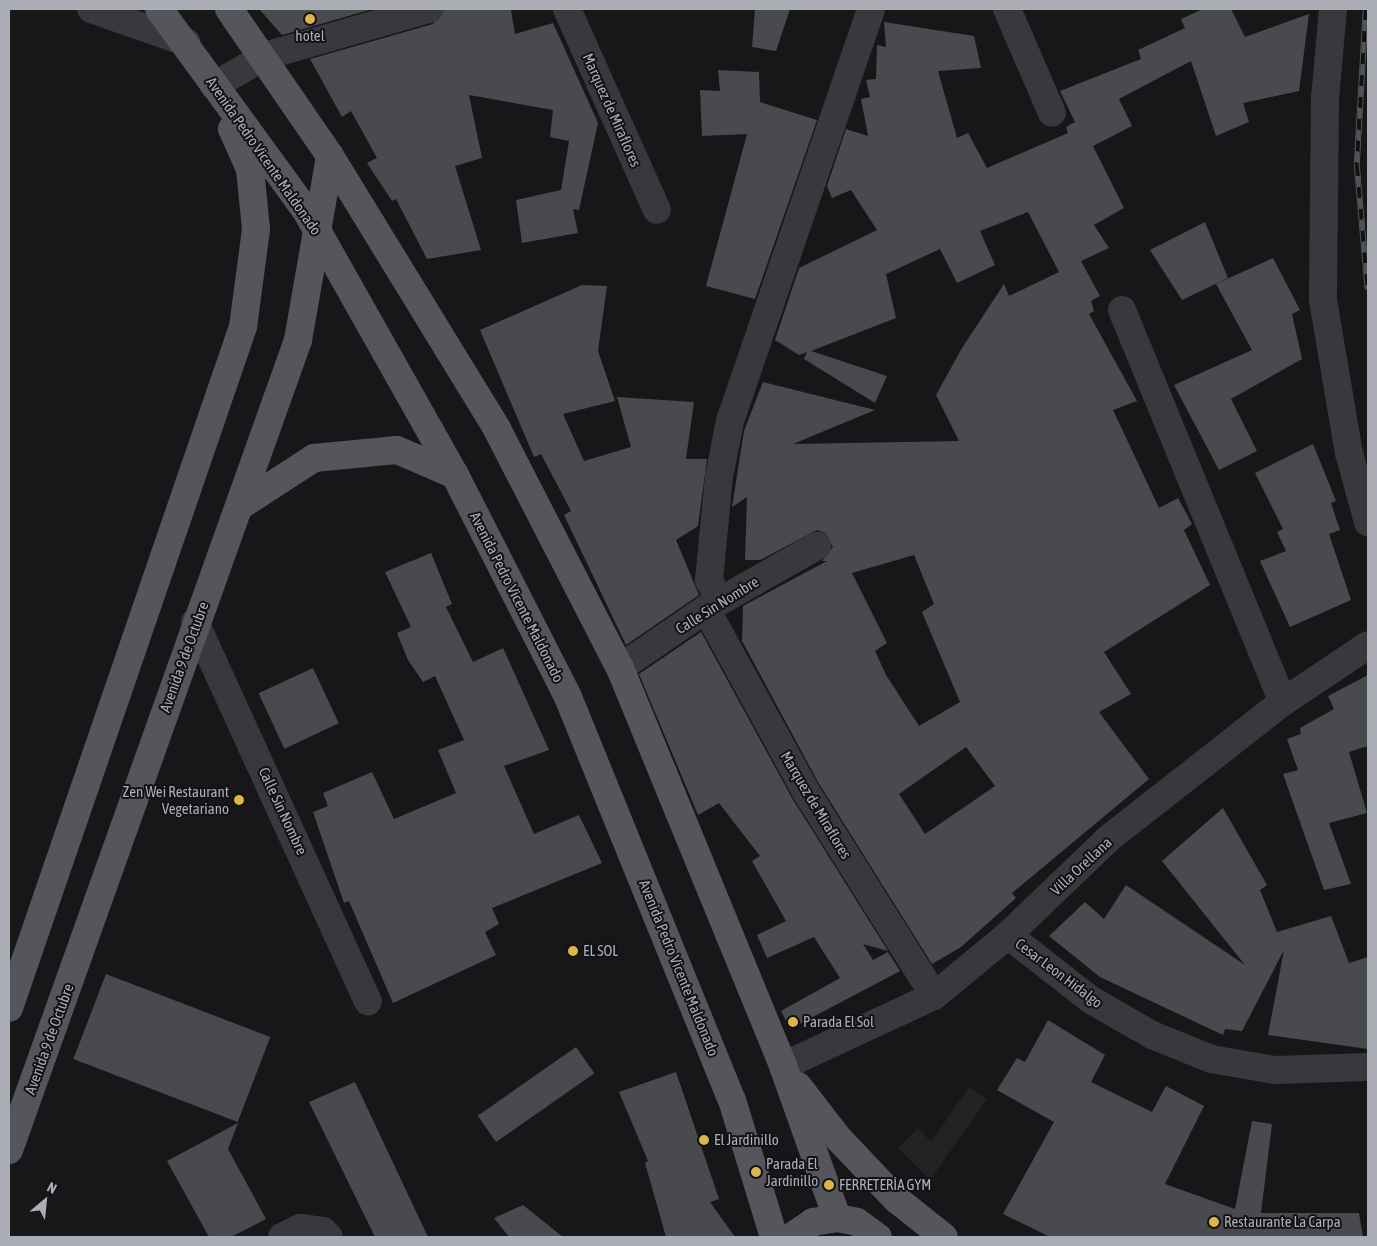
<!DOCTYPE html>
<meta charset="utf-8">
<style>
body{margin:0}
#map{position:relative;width:1377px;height:1246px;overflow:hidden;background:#171719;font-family:"Asap Condensed",sans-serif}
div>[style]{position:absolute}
.built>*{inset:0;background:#232326}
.building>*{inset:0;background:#494a4e;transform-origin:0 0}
.minor>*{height:28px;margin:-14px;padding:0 14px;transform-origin:14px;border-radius:14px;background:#39393d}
.major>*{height:28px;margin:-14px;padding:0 14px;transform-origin:14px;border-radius:14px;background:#55565c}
.rail>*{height:5.5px;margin-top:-2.75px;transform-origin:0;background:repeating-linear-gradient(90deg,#121214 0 11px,#525358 0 22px);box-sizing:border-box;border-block:1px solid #525358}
.dots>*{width:14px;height:14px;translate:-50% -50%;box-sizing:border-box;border:2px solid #121214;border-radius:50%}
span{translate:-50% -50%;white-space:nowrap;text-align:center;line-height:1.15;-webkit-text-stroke:4px #121214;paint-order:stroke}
.poi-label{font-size:15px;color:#abaeb7}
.right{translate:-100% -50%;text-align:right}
.left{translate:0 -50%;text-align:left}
.street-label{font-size:15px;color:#abaeb7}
.frame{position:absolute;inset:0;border:10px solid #abaeb7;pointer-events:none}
.north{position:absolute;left:20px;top:1176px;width:50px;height:50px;-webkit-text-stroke:4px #121214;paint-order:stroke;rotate:28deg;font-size:14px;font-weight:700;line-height:20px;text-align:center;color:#abaeb7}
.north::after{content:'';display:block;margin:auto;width:18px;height:22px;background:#abaeb7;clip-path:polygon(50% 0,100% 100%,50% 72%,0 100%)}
</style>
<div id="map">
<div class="built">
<i style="clip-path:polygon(969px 1087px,987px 1099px,930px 1180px,898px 1148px,918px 1128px,931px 1142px)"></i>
</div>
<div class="building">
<i style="clip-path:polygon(259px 9px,373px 9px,282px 35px)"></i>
<i style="clip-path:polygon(444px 9px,511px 10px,515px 34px,553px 23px,598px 123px,579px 210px,573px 209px,578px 233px,522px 243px,516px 200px,561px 190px,569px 141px,550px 137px,553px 110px,469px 95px,482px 158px,455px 166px,481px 250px,427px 259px,396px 199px,392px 201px,367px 163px,377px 158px,351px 111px,342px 117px,310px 59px,433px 24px)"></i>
<i style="clip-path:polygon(755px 9px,790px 9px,776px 51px,752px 47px)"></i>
<i style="clip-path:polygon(evenodd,1203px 9px,1231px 9px,1245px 37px,1309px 14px,1299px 91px,1243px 103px,1249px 122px,1216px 136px,1191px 61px,1119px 99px,1132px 126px,1093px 146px,1124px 208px,1094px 225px,1109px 248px,1081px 261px,1100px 296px,1091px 301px,1094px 311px,1089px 314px,1137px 401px,1113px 410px,1159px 508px,1178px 498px,1192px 524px,1184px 530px,1210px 585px,1104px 652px,1131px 694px,1099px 712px,1149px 779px,1012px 893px,1016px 898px,961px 947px,932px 964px,818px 782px,742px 641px,743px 606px,827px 561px,822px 561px,833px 547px,825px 533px,817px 530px,760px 560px,745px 560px,747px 497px,732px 507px,744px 431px,763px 382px,875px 410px,793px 444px,959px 441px,936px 395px,962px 348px,1004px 284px,1009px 296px,1059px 272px,1028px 212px,980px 231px,995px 265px,957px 283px,940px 249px,886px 274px,896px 318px,811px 351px,887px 376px,875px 403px,804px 359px,807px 352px,799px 355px,775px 340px,799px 268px,877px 230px,851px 190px,832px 198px,827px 186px,846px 129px,868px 136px,861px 99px,870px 97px,866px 80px,876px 79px,877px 45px,886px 47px,884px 22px,974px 36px,981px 68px,938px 71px,957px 138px,968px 133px,987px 168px,1068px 133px,1066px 127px,1075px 122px,1060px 91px,1141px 59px,1138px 50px,1185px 28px,1181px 19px,1203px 9px,914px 555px,934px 604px,922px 612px,960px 702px,919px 726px,886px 675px,875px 651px,887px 643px,852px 573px,914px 555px,1203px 9px,966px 747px,995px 786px,925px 834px,899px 794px,966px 747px)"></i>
<i style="clip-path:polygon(718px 70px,759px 72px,760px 102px,817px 120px,755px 299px,706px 286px,747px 134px,702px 136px,700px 90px,720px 91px)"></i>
<i style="clip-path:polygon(1205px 222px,1228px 278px,1182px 300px,1150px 250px)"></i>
<i style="clip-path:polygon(1273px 258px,1300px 310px,1292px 314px,1302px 359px,1231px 399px,1257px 451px,1219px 470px,1174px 385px,1252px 350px,1216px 284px)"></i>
<i style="clip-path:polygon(582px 285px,607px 286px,598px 351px,615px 401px,563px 414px,584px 461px,631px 447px,617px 397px,694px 402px,686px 459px,707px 459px,698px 526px,676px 540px,699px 595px,626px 645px,564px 515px,571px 511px,541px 454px,534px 457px,480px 330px)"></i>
<i style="clip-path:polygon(1313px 444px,1336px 501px,1331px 503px,1340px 530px,1329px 534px,1351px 600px,1290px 627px,1260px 561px,1286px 551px,1277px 532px,1283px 529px,1255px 473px)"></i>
<i style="clip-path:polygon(431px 553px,452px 604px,446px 607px,473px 662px,503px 648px,549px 750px,504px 766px,534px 834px,579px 815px,602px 863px,492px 908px,499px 924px,485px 932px,496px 955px,393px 1003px,349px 901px,344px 903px,313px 812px,328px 806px,323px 793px,372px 772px,394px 819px,456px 793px,438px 750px,464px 740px,435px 676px,423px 682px,408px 660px,397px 633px,411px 627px,385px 572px)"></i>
<i style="clip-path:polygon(701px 632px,792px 798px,888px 951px,863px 944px,873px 960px,888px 952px,900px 971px,790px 1029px,781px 1011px,840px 978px,814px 937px,767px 958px,757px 935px,786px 921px,752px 861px,760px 856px,719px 803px,698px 815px,639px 674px)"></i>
<i style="left:313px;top:668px;width:61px;height:60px;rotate:65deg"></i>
<i style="clip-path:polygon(1368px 675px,1368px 746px,1349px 752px,1367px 813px,1329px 823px,1351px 884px,1324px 890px,1283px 774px,1298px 770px,1287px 739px,1301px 734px,1300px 728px,1334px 709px,1328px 696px)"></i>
<i style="clip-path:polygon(1223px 808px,1267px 885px,1260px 890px,1277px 932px,1331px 916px,1349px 963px,1368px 957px,1368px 1049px,1268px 1035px,1284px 950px,1242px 1031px,1225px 1029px,1223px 1035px,1100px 977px,1049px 936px,1085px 902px,1104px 919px,1126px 885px,1245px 965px,1162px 861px)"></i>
<i style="left:106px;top:974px;width:176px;height:91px;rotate:21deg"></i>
<i style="clip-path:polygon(1048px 1020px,1105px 1055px,1091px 1082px,1152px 1112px,1166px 1086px,1204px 1106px,1165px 1184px,1235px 1209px,1252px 1121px,1272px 1124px,1261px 1213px,1359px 1213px,1363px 1237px,1050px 1237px,1003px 1214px,1054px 1122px,997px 1090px,1017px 1058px,1025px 1062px)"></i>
<i style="left:576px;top:1047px;width:32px;height:120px;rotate:55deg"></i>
<i style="clip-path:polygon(676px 1072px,719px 1199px,710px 1202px,735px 1237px,666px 1237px,645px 1163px,648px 1161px,619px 1092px)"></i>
<i style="clip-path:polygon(355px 1082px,428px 1237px,375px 1237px,309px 1102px)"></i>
<i style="clip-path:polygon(238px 1123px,228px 1149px,266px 1219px,231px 1237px,209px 1237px,167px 1161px)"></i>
<i style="clip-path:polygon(523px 1205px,563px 1237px,509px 1237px,494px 1218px)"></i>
</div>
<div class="minor">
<i style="left:91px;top:9px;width:101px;rotate:19.2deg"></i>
<i style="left:567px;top:9px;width:220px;rotate:65.9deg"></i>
<i style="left:1007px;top:9px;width:113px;rotate:66.6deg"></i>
<i style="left:1333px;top:9px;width:90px;rotate:95.1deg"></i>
<i style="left:1325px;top:99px;width:201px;rotate:90.6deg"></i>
<i style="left:1323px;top:300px;width:155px;rotate:80.4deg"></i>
<i style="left:1349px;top:453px;width:72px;rotate:74.6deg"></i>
<i style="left:214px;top:86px;width:59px;rotate:-30.5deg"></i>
<i style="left:265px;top:56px;width:171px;rotate:-16deg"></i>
<i style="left:1122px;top:310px;width:424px;rotate:67.7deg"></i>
<i style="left:720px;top:601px;width:24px;rotate:-118deg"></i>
<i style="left:709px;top:580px;width:103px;rotate:-84.5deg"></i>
<i style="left:719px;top:477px;width:57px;rotate:-78.9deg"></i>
<i style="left:730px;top:421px;width:435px;rotate:-71.1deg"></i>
<i style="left:706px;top:609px;width:206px;rotate:61.3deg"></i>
<i style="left:805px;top:790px;width:243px;rotate:57.9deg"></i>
<i style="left:195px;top:622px;width:417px;rotate:65.5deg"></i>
<i style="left:620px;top:668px;width:104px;rotate:-34.5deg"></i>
<i style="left:706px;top:609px;width:128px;rotate:-29.6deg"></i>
<i style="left:1008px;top:935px;width:105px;rotate:38.1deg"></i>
<i style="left:1091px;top:1000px;width:70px;rotate:29.8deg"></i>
<i style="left:1152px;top:1035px;width:64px;rotate:22.1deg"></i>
<i style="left:1211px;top:1059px;width:65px;rotate:9.8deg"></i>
<i style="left:1275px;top:1070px;width:93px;rotate:-1.8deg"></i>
<i style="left:783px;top:1066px;width:166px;rotate:-24.9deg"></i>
<i style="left:934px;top:996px;width:96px;rotate:-39.5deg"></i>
<i style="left:1008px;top:935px;width:139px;rotate:-43.8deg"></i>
<i style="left:1108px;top:839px;width:222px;rotate:-38.1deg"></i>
<i style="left:1283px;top:702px;width:102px;rotate:-33.8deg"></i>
<i style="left:282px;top:1237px;width:20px;rotate:-27deg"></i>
<i style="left:300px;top:1228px;width:23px;rotate:7deg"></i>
<i style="left:323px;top:1231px;width:8px;rotate:45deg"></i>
</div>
<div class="major">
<i style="left:159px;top:9px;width:248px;rotate:53.9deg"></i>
<i style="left:305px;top:209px;width:305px;rotate:60.6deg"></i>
<i style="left:455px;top:475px;width:249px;rotate:63deg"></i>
<i style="left:568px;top:697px;width:435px;rotate:67.9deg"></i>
<i style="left:732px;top:1100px;width:143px;rotate:73deg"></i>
<i style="left:229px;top:9px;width:178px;rotate:55.5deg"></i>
<i style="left:330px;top:156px;width:320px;rotate:58.5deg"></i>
<i style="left:497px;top:429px;width:269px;rotate:62.8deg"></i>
<i style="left:620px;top:668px;width:430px;rotate:67.7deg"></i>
<i style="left:783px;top:1066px;width:161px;rotate:70.4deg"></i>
<i style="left:243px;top:504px;width:85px;rotate:-32.9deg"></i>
<i style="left:314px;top:458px;width:83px;rotate:-5.5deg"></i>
<i style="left:397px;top:450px;width:63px;rotate:23.3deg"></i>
<i style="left:9px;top:1008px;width:720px;rotate:-71.04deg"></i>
<i style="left:243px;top:327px;width:99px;rotate:-82.4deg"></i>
<i style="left:256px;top:229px;width:60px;rotate:-95.7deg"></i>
<i style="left:250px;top:169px;width:44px;rotate:-114.2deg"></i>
<i style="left:798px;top:1086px;width:67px;rotate:52.3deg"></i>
<i style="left:839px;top:1139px;width:83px;rotate:46.5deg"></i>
<i style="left:896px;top:1199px;width:61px;rotate:38.4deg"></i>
<i style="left:9px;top:1150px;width:860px;rotate:-70.36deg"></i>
<i style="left:298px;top:340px;width:187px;rotate:-80.1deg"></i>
<i style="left:791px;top:1237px;width:27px;rotate:-34deg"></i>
<i style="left:813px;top:1222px;width:24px;rotate:-9deg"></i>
<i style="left:837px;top:1218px;width:20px;rotate:11deg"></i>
<i style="left:857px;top:1222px;width:26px;rotate:36deg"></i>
</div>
<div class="rail">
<i style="left:1366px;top:9px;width:156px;rotate:93.3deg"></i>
<i style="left:1357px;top:165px;width:125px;rotate:85deg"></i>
</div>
<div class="dots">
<i style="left:310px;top:19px;background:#ddb64b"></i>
<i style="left:239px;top:800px;background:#ddb64b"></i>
<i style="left:573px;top:951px;background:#ddb64b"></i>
<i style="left:793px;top:1022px;background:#ddb64b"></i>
<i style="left:704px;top:1140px;background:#ddb64b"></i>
<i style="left:756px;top:1172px;background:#ddb64b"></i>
<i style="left:829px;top:1185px;background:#ddb64b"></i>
<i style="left:1214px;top:1222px;background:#ddb64b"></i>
</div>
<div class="poi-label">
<span style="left:310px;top:36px">hotel</span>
<span class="right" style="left:229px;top:800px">Zen Wei Restaurant<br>Vegetariano</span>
<span class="left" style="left:583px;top:951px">EL SOL</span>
<span class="left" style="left:803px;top:1022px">Parada El Sol</span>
<span class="left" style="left:714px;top:1140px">El Jardinillo</span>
<span class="left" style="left:766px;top:1172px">Parada El<br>Jardinillo</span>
<span class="left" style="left:839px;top:1185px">FERRETERÍA GYM</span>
<span class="left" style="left:1224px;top:1222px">Restaurante La Carpa</span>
</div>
<div class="street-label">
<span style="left:612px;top:110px;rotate:66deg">Marquez de Miraflores</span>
<span style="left:264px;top:156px;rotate:55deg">Avenida Pedro Vicente Maldonado</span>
<span style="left:517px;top:597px;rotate:63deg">Avenida Pedro Vicente Maldonado</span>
<span style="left:717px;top:605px;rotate:-32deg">Calle Sin Nombre</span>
<span style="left:184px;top:657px;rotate:-70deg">Avenida 9 de Octubre</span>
<span style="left:816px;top:805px;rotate:59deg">Marquez de Miraflores</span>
<span style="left:283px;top:811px;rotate:65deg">Calle Sin Nombre</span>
<span style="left:1081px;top:866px;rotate:-43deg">Villa Orellana</span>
<span style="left:679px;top:968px;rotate:68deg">Avenida Pedro Vicente Maldonado</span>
<span style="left:1059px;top:973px;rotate:37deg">Cesar Leon Hidalgo</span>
<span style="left:49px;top:1039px;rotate:-70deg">Avenida 9 de Octubre</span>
</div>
<div class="frame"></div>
<div class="north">N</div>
</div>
